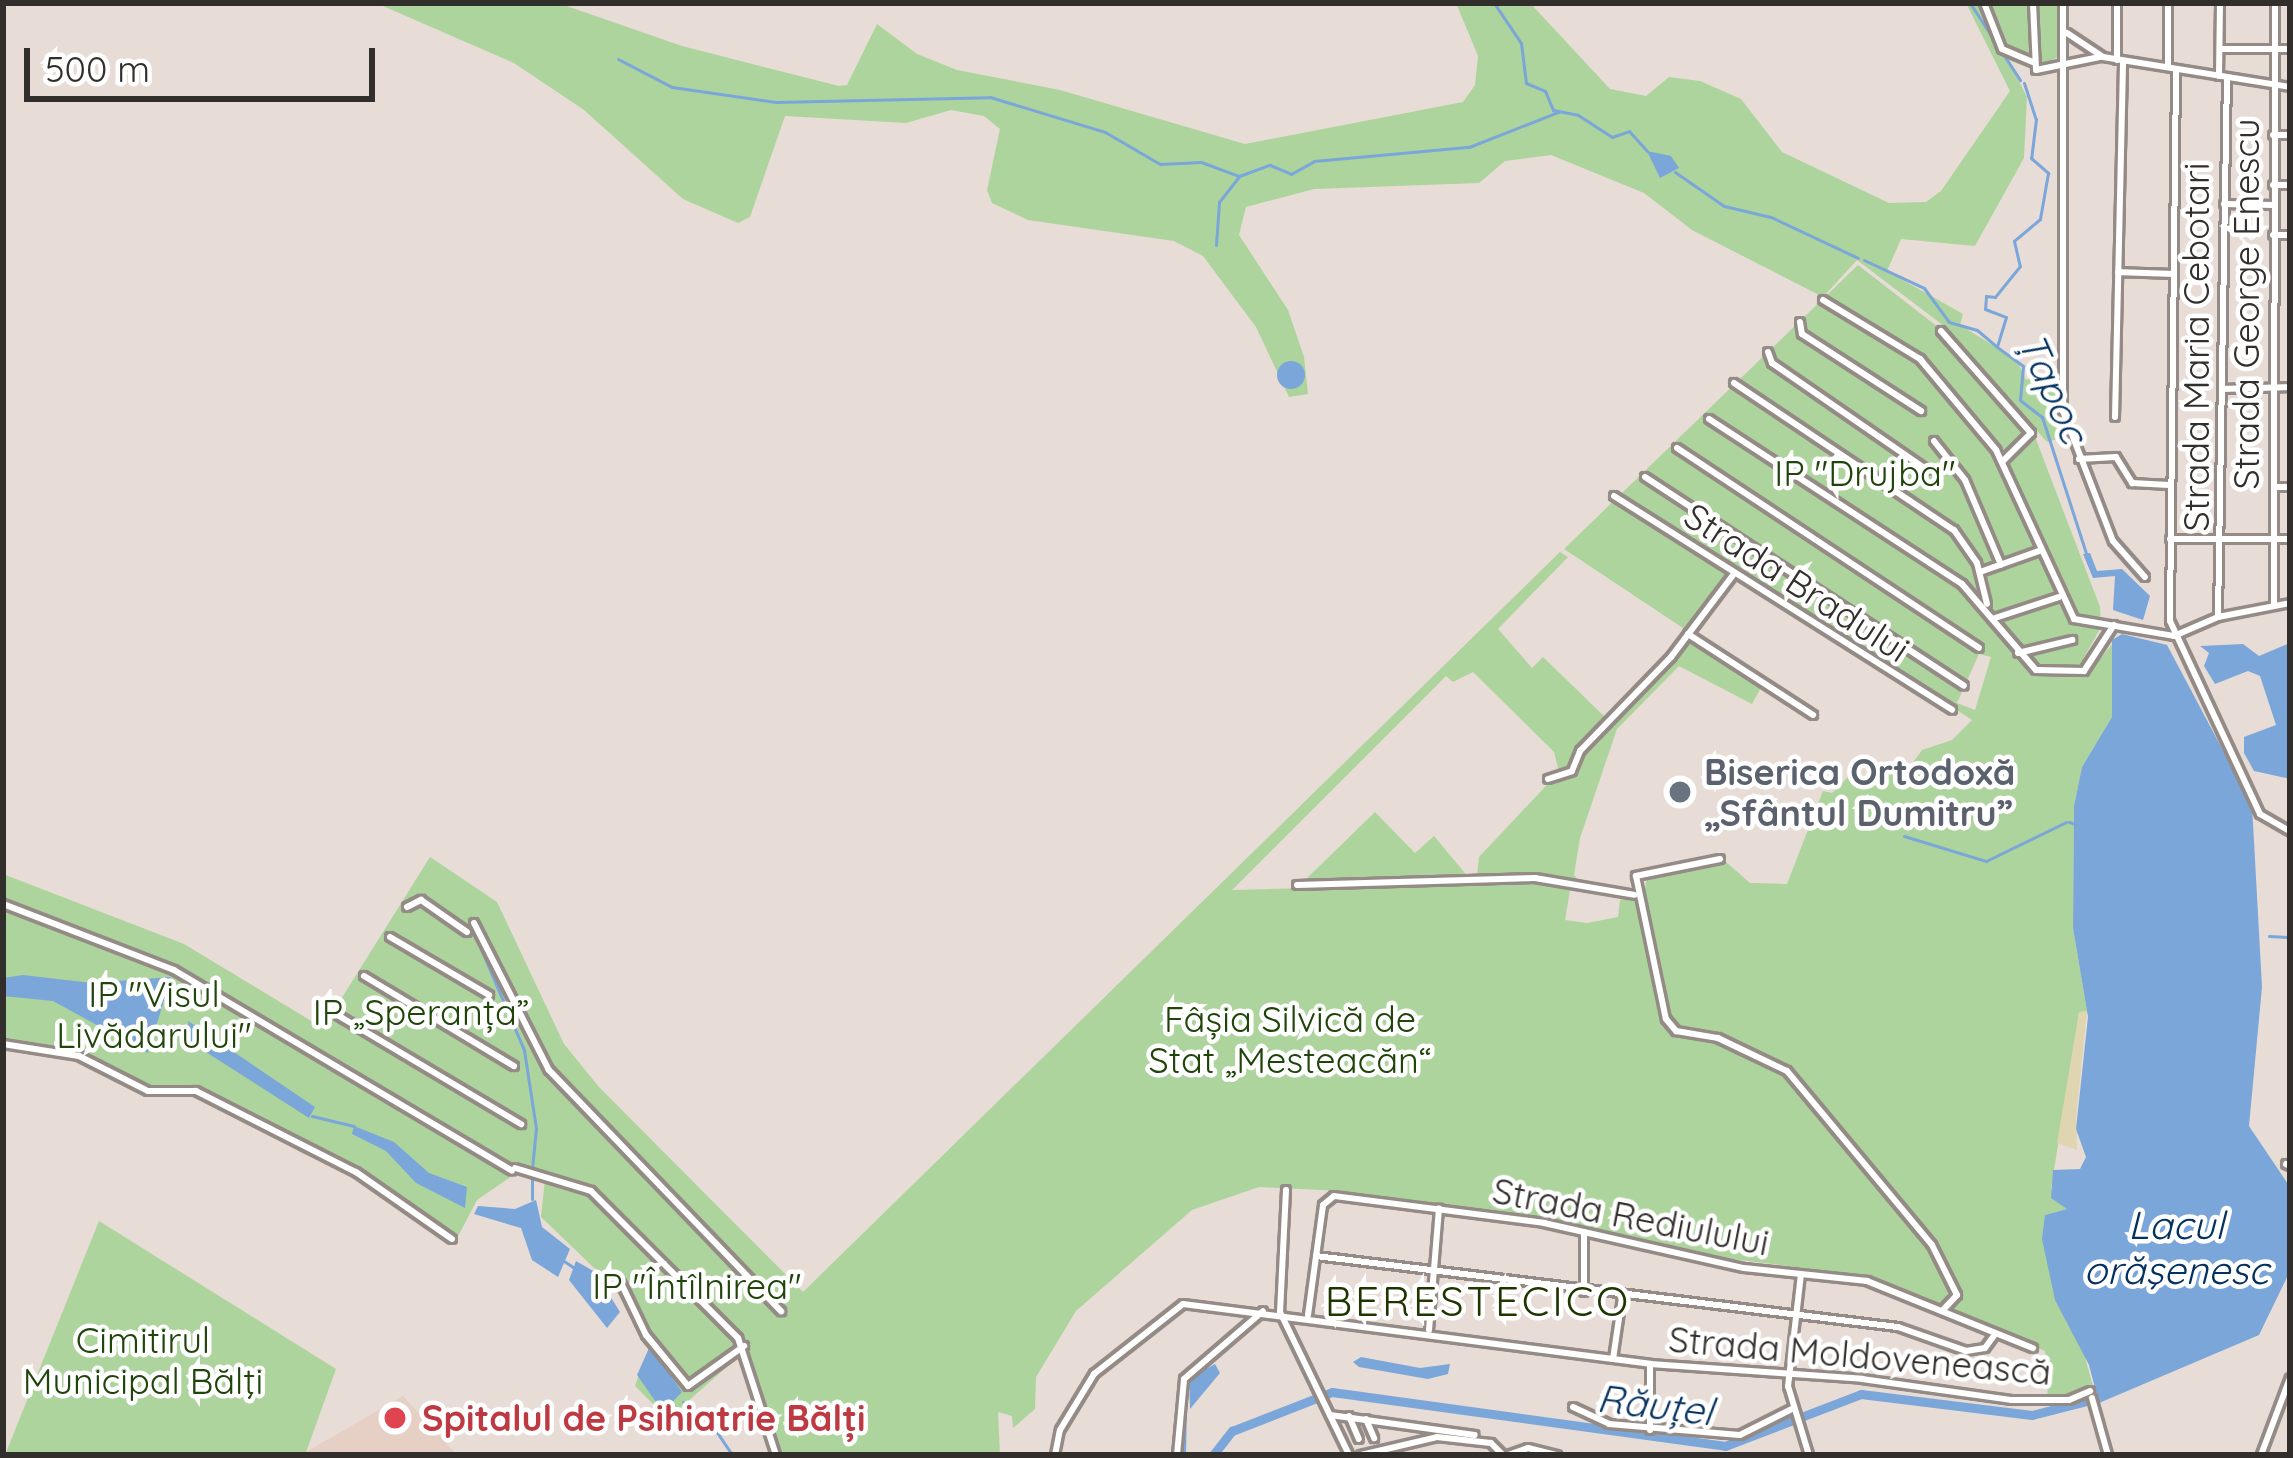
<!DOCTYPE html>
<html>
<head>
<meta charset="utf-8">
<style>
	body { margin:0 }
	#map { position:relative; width:2293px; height:1458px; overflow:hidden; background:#e7dcd6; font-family:Quicksand,sans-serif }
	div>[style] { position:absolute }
	.medical>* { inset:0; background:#e6cfc4 }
	.green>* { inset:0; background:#add49d }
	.sand>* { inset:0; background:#dfd5b0 }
	.water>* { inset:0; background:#7ba6d9 }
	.round { border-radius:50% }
	.stream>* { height:3px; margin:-1.5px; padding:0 1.5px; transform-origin:1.5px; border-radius:1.5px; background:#7ba6d9 }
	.river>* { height:9px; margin:-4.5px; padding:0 4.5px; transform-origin:4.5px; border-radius:4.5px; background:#7ba6d9 }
	.roads { filter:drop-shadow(3px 0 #958b86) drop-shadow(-3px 0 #958b86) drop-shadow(0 3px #958b86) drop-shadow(0 -3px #958b86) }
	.minor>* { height:6px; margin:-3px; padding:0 3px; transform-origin:3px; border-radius:3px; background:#fff }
	.dots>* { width:33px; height:33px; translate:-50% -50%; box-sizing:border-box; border:6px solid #fff; border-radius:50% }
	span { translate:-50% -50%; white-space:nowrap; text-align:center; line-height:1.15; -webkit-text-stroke:9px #fff; paint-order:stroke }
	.street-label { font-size:36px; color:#322e2c }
	.park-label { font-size:36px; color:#20450b }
	.worship-label { font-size:36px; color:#5b616d; font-weight:700 }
	.left { translate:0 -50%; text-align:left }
	.health-label { font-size:36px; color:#be3a42; font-weight:700 }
	.water-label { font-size:39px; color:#043260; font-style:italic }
	.quarter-label { font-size:42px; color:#203400; letter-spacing:3px }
	.frame { position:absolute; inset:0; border:6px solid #322e2c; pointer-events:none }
	.scale { position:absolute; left:24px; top:48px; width:351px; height:54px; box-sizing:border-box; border:6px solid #322e2c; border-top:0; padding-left:15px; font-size:36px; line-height:42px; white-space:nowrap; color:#322e2c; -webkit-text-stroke:9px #fff; paint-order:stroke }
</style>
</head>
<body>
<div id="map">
	<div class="medical">
		<div style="clip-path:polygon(403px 1396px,457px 1455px,305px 1455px,306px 1452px)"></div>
	</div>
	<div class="green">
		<div style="clip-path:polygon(376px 3px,558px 3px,682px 46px,839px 86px,847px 85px,877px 24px,917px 54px,957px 70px,1060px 90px,1245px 144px,1463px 102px,1475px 85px,1478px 56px,1456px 3px,1530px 3px,1610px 89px,1646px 96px,1669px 77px,1700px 81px,1741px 99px,1782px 152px,1889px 203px,1926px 202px,1941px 191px,2010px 91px,1966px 3px,2059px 3px,2063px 55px,2032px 69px,2008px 60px,2027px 97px,2024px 158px,1975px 246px,1901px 239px,1887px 271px,1963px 314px,1960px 325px,2017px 360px,2026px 380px,2060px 370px,2065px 437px,2047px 442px,1948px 329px,1857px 260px,1823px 297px,1692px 230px,1644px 193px,1551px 155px,1505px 161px,1479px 183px,1314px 189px,1246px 207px,1239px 235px,1288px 310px,1304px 357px,1308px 394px,1289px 397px,1256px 327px,1203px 256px,1174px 241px,1028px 220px,992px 203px,987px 190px,1000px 129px,984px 116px,951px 110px,906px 123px,785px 116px,750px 217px,738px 223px,683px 199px,584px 110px,514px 63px)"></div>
		<div style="clip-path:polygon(evenodd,1858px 265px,1943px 331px,2034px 434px,2100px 607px,2101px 627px,2078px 668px,2040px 668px,2018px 657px,2037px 673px,2067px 677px,2093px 668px,2113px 643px,2112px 717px,2082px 767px,2074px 806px,2073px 928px,2087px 1011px,2079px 1013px,2051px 1189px,2067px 1209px,2045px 1215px,2095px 1393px,2048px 1401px,2045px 1351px,1940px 1309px,1956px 1298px,1939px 1258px,1913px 1226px,1950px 1287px,1943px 1306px,1866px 1276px,1678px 1252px,1342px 1191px,1259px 1187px,1192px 1210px,1076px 1311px,1036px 1377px,1035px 1409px,1013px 1428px,1012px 1416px,998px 1412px,1000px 1455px,778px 1455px,747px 1349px,668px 1419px,635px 1386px,650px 1345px,613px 1286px,541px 1217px,545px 1180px,516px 1173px,477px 1200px,454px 1244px,355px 1173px,304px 1154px,193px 1091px,146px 1095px,78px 1059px,3px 1047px,3px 874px,184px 944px,323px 1028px,430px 857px,497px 902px,564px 1044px,599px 1087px,803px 1292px,1560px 552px,1568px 557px,1498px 629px,1532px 668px,1543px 657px,1606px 718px,1684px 636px,1763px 684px,1752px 704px,1679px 666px,1617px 729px,1580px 838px,1574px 875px,1580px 882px,1477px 876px,1479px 857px,1559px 772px,1554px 752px,1473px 672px,1453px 682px,1446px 676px,1232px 890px,1532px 882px,1570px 890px,1565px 920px,1587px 923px,1618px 917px,1620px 900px,1644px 894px,1648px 872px,1726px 862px,1750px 883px,1787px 884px,1823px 791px,1832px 793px,1850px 775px,1864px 784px,1884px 767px,1909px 768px,1922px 750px,1952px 740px,1972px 720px,1838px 630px,1738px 577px,1692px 634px,1564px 549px,1858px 265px,1979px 654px,1991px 657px,1975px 710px,1957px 703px,1979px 654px)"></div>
		<div style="clip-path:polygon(1375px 812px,1415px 853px,1434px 836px,1469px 878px,1302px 883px)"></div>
		<div style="clip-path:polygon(99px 1221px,336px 1369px,305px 1455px,5px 1455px)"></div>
	</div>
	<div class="sand">
		<div style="clip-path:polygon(2087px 1011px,2076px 1116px,2077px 1150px,2057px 1143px,2079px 1012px)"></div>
	</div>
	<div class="water">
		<div style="clip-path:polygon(1647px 151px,1671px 156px,1679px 168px,1660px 178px)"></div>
		<div class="round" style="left:1277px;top:361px;width:28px;height:28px"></div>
		<div style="clip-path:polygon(2090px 553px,2097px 571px,2122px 569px,2150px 596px,2143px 620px,2113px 610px,2115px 576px,2093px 578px,2083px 554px)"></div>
		<div style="clip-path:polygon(2122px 634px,2167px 645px,2252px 805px,2262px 987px,2249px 1126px,2290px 1187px,2290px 1271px,2259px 1335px,2099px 1403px,2089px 1365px,2055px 1300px,2042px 1239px,2045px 1215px,2067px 1209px,2051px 1198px,2053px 1170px,2080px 1169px,2086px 1157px,2076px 1129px,2088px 1017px,2073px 928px,2074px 806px,2082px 767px,2112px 717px,2112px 640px)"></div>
		<div style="clip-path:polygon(2290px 643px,2290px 779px,2254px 771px,2244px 753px,2244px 737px,2276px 725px,2260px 676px,2248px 671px,2215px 684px,2204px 666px,2209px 653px,2200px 646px,2243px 644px,2259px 656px)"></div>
		<div style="clip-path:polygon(23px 975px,92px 983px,171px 977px,148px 1053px,53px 1001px,3px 996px,3px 978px)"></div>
		<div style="clip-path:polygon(188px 1021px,315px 1107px,309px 1118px,198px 1047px,181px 1048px,190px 1040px)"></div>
		<div style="clip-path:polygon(354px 1126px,394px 1142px,429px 1173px,467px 1187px,465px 1208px,416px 1183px,386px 1151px,352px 1134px)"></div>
		<div style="clip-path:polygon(536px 1200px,542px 1227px,570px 1249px,558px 1277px,532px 1260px,521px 1228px,474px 1214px,478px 1206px,515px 1209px)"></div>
		<div style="clip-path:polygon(576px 1261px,595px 1272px,620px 1312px,607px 1328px,569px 1280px)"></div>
		<div style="clip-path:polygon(650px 1346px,682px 1392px,663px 1412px,637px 1375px)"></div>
		<div style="clip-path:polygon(1361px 1357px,1420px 1368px,1450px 1364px,1448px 1374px,1428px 1379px,1359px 1367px,1353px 1362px)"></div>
		<div style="clip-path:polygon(1215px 1364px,1220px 1373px,1190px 1409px,1189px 1378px)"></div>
	</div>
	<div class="stream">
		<div style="left:1494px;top:3px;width:48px;rotate:56deg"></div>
		<div style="left:1521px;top:43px;width:40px;rotate:82.9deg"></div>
		<div style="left:1526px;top:83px;width:21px;rotate:23deg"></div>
		<div style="left:1545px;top:91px;width:21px;rotate:67deg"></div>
		<div style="left:1553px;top:110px;width:25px;rotate:11deg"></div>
		<div style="left:1578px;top:115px;width:40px;rotate:32.9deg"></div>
		<div style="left:1612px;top:137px;width:18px;rotate:-19deg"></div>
		<div style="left:1629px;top:131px;width:27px;rotate:48deg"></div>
		<div style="left:1970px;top:3px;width:92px;rotate:57deg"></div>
		<div style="left:618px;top:59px;width:61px;rotate:27.4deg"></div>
		<div style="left:672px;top:87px;width:105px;rotate:8.2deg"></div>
		<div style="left:776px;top:102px;width:214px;rotate:-1.3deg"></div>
		<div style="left:990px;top:97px;width:120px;rotate:16.9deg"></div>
		<div style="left:1105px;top:132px;width:64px;rotate:30.2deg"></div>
		<div style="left:1160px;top:164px;width:41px;rotate:-2.8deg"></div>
		<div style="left:1201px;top:162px;width:40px;rotate:20.2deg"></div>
		<div style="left:2024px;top:83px;width:38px;rotate:72deg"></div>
		<div style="left:2036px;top:119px;width:39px;rotate:97deg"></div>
		<div style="left:2031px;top:158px;width:23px;rotate:41deg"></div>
		<div style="left:2048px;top:173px;width:47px;rotate:99.9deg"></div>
		<div style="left:2040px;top:219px;width:34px;rotate:140deg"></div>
		<div style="left:2014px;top:241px;width:26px;rotate:77deg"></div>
		<div style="left:2020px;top:266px;width:40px;rotate:129deg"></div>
		<div style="left:1995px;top:297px;width:9px;rotate:-174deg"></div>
		<div style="left:1986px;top:296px;width:13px;rotate:94deg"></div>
		<div style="left:1985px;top:309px;width:22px;rotate:21deg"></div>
		<div style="left:2006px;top:317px;width:31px;rotate:107deg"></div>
		<div style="left:1997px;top:347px;width:32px;rotate:36deg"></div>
		<div style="left:2023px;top:366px;width:34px;rotate:95deg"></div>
		<div style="left:2020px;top:400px;width:28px;rotate:38deg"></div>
		<div style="left:2042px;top:417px;width:143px;rotate:72.1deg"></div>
		<div style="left:1675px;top:172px;width:60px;rotate:34.8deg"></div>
		<div style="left:1724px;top:206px;width:48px;rotate:13.2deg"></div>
		<div style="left:1771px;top:217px;width:96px;rotate:25.2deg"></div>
		<div style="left:1216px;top:245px;width:43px;rotate:-86deg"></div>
		<div style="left:1219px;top:202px;width:33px;rotate:-52deg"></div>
		<div style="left:1239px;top:176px;width:33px;rotate:-20deg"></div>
		<div style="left:1270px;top:165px;width:23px;rotate:23deg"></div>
		<div style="left:1291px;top:174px;width:26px;rotate:-29deg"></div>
		<div style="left:1314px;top:161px;width:156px;rotate:-5.2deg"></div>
		<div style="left:1469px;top:147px;width:96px;rotate:-21.5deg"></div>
		<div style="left:1864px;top:260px;width:66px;rotate:25deg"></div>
		<div style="left:1924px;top:288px;width:42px;rotate:53.7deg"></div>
		<div style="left:1949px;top:322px;width:29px;rotate:16deg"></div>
		<div style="left:1977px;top:330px;width:25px;rotate:40deg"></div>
		<div style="left:2069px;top:822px;width:6px;rotate:18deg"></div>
		<div style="left:1904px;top:836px;width:86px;rotate:17deg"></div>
		<div style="left:1986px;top:861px;width:89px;rotate:-26deg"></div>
		<div style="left:472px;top:928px;width:133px;rotate:66.9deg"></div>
		<div style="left:524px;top:1050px;width:79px;rotate:81.3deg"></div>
		<div style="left:536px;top:1128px;width:41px;rotate:95.6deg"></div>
		<div style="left:2269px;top:936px;width:21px;rotate:3deg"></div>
		<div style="left:168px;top:1026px;width:23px;rotate:20deg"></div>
		<div style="left:312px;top:1116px;width:43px;rotate:13.4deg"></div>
		<div style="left:532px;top:1177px;width:22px;rotate:90deg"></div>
		<div style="left:564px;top:1261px;width:11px;rotate:34deg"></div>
		<div style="left:683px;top:1402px;width:34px;rotate:37deg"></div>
		<div style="left:710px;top:1422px;width:40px;rotate:56deg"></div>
		<div style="left:1184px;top:1455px;width:49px;rotate:-88.8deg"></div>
	</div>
	<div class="river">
		<div style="left:1213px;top:1455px;width:31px;rotate:-52deg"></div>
		<div style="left:1232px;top:1431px;width:107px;rotate:-21.3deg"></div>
		<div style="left:1332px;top:1392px;width:397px;rotate:7.8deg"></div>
		<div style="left:1725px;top:1446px;width:146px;rotate:-20.9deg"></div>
		<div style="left:1861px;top:1394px;width:172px;rotate:7deg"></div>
		<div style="left:2032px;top:1415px;width:68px;rotate:-14.4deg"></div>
	</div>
	<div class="roads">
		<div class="minor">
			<div style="left:1984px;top:3px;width:49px;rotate:68.6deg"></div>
			<div style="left:2002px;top:49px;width:34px;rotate:23deg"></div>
			<div style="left:2033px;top:3px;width:67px;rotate:87.4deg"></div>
			<div style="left:2036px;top:70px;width:65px;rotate:-11.5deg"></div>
			<div style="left:2063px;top:3px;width:408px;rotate:90deg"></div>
			<div style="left:2063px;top:411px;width:139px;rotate:69deg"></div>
			<div style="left:2113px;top:541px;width:48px;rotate:48.4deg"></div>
			<div style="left:2117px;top:3px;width:57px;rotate:90deg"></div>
			<div style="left:2168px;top:3px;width:63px;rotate:90deg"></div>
			<div style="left:2067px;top:33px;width:43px;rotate:33.7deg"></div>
			<div style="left:2103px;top:57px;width:189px;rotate:9.1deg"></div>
			<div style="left:2220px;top:49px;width:70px"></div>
			<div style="left:2176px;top:71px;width:550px;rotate:90.63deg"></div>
			<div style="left:2170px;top:621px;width:213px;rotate:65deg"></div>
			<div style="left:2260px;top:814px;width:34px;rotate:30deg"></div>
			<div style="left:2219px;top:76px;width:73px;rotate:-89.2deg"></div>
			<div style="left:2273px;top:135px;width:17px"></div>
			<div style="left:2273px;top:185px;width:17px"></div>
			<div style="left:2224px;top:204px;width:49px;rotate:1.2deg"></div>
			<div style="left:2273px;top:235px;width:17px"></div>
			<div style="left:2118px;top:272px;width:54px;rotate:2.1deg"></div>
			<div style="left:1823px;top:300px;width:114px;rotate:31.3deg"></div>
			<div style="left:1920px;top:359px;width:119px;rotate:50.1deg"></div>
			<div style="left:1996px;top:450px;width:186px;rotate:65.2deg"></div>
			<div style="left:2074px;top:619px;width:101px;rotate:9.6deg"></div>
			<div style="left:1800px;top:322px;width:12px;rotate:81deg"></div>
			<div style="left:1802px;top:334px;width:142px;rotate:32.9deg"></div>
			<div style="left:1941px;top:331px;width:136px;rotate:48.6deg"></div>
			<div style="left:2031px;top:433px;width:41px;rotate:135deg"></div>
			<div style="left:1768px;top:352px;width:12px;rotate:70deg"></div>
			<div style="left:1772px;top:363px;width:188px;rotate:34.6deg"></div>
			<div style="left:1734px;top:383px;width:265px;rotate:33.8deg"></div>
			<div style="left:1954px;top:530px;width:40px;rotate:55.1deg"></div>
			<div style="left:1977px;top:563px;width:42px;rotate:76.3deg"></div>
			<div style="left:2224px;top:389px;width:66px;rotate:-1.7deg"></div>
			<div style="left:2115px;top:417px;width:356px;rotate:-88.7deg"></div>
			<div style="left:1709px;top:419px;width:302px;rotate:33.1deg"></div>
			<div style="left:1962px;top:584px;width:113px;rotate:49.3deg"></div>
			<div style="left:2036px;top:670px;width:48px;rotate:1.2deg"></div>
			<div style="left:2084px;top:671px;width:55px;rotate:-56.9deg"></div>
			<div style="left:1934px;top:441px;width:50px;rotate:51.5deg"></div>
			<div style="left:1965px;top:480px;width:92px;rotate:67deg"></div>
			<div style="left:1677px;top:448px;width:362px;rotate:33.5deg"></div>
			<div style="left:2079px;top:459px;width:37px;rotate:-3deg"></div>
			<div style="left:2116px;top:457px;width:31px;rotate:58deg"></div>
			<div style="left:2132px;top:483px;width:37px;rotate:3deg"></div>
			<div style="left:1645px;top:477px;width:381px;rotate:33.2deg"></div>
			<div style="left:2274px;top:487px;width:16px"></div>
			<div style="left:1614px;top:496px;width:400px;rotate:32.3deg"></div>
			<div style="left:2170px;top:539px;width:120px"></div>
			<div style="left:1980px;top:572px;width:63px;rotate:-19.6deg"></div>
			<div style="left:2274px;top:604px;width:601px;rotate:-89.9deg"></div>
			<div style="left:2218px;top:617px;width:540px;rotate:-89.05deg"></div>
			<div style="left:1995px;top:618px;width:67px;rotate:-18.2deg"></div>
			<div style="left:1688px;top:634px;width:149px;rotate:32.9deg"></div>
			<div style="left:2174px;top:636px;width:48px;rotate:-23.4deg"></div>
			<div style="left:2218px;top:617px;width:73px;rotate:-11deg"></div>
			<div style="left:2018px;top:653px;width:56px;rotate:-13.5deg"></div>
			<div style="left:1548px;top:779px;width:25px;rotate:-18deg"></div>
			<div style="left:1572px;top:771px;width:22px;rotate:-68deg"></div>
			<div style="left:1580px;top:751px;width:131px;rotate:-45.9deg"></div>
			<div style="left:1671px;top:657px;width:103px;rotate:-52.9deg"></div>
			<div style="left:1720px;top:859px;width:86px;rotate:168.6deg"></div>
			<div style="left:1636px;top:876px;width:146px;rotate:78.2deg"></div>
			<div style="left:1666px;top:1019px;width:16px;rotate:50deg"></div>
			<div style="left:1676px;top:1031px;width:43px;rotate:9.5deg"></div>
			<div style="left:1718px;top:1038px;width:76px;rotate:25.6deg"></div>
			<div style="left:1787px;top:1071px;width:226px;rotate:50.2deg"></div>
			<div style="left:1932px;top:1245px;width:56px;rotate:63.4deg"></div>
			<div style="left:1957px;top:1295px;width:19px;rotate:133deg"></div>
			<div style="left:1297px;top:885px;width:238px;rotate:-1.7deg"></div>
			<div style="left:1535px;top:878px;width:101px;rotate:9.6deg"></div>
			<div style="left:3px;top:904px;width:183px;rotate:21.1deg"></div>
			<div style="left:174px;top:970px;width:393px;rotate:30.7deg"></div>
			<div style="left:407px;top:907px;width:16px;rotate:-27deg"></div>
			<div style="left:421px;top:900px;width:56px;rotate:34.8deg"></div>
			<div style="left:474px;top:923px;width:165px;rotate:63deg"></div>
			<div style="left:549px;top:1070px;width:335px;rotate:46.1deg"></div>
			<div style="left:390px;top:937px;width:115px;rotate:30.4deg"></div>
			<div style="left:364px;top:976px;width:175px;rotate:31deg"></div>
			<div style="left:339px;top:1016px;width:212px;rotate:30.7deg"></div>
			<div style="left:3px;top:1044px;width:77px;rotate:9deg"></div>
			<div style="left:79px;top:1056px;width:77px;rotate:26.9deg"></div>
			<div style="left:148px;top:1091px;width:48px"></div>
			<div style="left:196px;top:1091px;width:179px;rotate:26.9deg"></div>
			<div style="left:356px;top:1172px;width:117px;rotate:34.9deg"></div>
			<div style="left:2286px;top:1164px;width:4px;rotate:27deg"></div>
			<div style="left:515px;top:1168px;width:79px;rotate:16.8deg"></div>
			<div style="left:591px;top:1191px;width:208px;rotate:45deg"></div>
			<div style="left:738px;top:1338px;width:123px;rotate:72deg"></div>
			<div style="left:1286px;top:1190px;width:122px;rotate:92.8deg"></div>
			<div style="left:1280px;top:1312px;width:159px;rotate:64.2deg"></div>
			<div style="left:1584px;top:1232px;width:60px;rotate:90deg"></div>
			<div style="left:1316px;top:1256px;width:586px;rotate:6.96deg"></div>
			<div style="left:1898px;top:1327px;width:72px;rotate:19.4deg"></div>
			<div style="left:1966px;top:1351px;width:19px;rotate:-9deg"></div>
			<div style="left:1985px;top:1348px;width:17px;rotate:-54deg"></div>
			<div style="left:1801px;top:1274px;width:113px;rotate:96.6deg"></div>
			<div style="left:1788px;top:1386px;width:72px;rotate:73.1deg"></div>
			<div style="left:621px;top:1283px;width:58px;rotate:64.3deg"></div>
			<div style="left:646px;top:1335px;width:66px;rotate:50.5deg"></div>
			<div style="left:688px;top:1386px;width:69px;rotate:-35.5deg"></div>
			<div style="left:1308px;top:1315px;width:111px;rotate:-82.2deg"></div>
			<div style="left:1323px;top:1205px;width:14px;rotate:-39deg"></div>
			<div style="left:1334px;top:1196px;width:212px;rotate:7.3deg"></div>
			<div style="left:1544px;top:1223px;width:205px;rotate:12.7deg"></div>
			<div style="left:1744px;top:1268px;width:124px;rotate:6deg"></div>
			<div style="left:1867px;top:1281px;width:179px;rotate:22deg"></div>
			<div style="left:1429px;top:1330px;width:122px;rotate:-85.3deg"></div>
			<div style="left:1613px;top:1359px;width:62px;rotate:-81.6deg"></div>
			<div style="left:1650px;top:1364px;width:66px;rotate:90deg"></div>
			<div style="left:2092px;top:1398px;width:59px;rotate:74.3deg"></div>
			<div style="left:1573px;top:1407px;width:40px;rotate:25deg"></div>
			<div style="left:1609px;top:1424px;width:131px;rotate:4.8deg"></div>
			<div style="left:1740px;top:1435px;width:58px;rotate:-26.6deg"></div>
			<div style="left:1330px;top:1415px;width:146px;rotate:7.9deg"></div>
			<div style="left:1349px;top:1416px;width:25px;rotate:67deg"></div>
			<div style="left:1366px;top:1419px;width:21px;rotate:67deg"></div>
			<div style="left:1055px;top:1455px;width:25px;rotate:-79deg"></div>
			<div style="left:1060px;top:1430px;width:66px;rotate:-58.7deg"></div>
			<div style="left:1094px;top:1374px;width:113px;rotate:-38.2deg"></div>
			<div style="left:1183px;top:1304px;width:471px;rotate:7.3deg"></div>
			<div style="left:1650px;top:1364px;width:213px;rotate:4deg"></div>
			<div style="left:1862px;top:1379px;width:150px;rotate:8deg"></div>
			<div style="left:2011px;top:1400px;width:58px"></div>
			<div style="left:2069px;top:1400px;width:23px;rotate:-23deg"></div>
			<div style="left:1177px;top:1455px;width:76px;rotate:-84.7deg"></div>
			<div style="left:1184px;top:1379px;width:104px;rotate:-40.7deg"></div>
			<div style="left:1361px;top:1455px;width:78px;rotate:-13.3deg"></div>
			<div style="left:1437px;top:1437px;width:54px;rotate:6.3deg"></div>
			<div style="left:1491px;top:1443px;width:17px;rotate:45deg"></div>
			<div style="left:1508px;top:1455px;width:21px;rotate:-19deg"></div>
			<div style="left:1528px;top:1448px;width:30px;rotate:14deg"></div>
			<div style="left:2261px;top:1455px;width:82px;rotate:-69.4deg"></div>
		</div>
	</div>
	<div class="dots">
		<div style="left:1680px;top:792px;background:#6b7280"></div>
		<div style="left:395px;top:1418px;background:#e0444e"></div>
	</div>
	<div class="street-label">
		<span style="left:2246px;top:304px;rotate:-90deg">Strada George Enescu</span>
		<span style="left:2196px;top:347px;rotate:-90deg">Strada Maria Cebotari</span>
		<span style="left:1797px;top:582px;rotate:33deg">Strada Bradului</span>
		<span style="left:1631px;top:1216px;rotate:11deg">Strada Rediulului</span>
		<span style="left:1860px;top:1355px;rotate:5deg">Strada Moldovenească</span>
	</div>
	<div class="park-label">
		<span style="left:1865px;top:473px">IP "Drujba"</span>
		<span style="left:154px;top:1014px">IP "Visul<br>Livădarului"</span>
		<span style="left:421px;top:1012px">IP „Speranța”</span>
		<span style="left:1290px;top:1039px">Fâșia Silvică de<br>Stat „Mesteacăn“</span>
		<span style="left:697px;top:1286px">IP "Întîlnirea"</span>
		<span style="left:143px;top:1360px">Cimitirul<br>Municipal Bălţi</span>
	</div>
	<div class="worship-label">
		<span class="left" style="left:1704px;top:792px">Biserica Ortodoxă<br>„Sfântul Dumitru”</span>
	</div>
	<div class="health-label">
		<span class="left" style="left:422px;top:1418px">Spitalul de Psihiatrie Bălți</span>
	</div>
	<div class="water-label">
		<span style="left:2053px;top:388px;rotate:66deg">Țapoc</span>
		<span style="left:2176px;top:1248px">Lacul<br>orăşenesc</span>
		<span style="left:1655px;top:1405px;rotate:7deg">Răuțel</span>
	</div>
	<div class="quarter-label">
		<span style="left:1478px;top:1301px">BERESTECICO</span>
	</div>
	<div class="frame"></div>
	<div class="scale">500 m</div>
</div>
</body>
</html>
